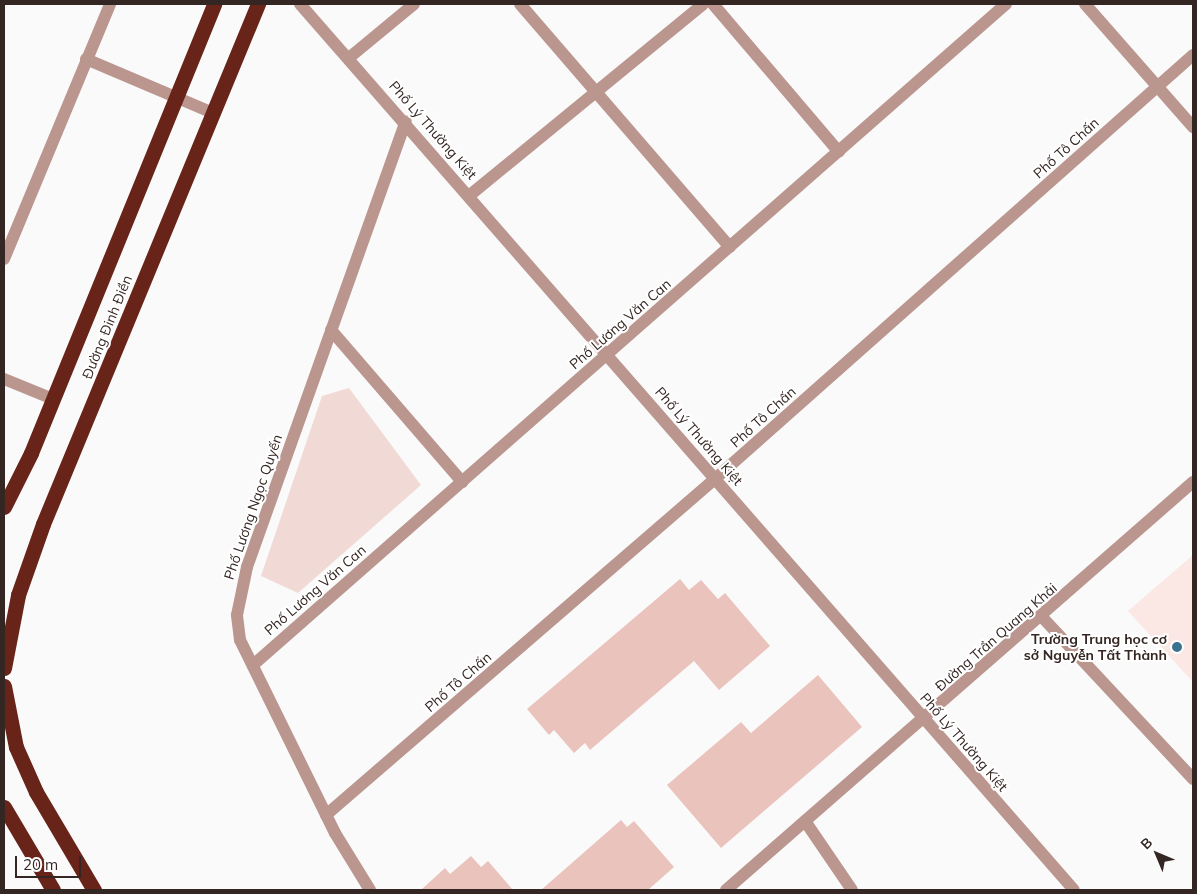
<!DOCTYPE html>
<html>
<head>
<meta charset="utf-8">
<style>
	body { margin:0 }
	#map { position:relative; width:1197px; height:894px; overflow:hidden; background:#fafafa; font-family:Mulish,sans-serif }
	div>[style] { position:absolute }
	.built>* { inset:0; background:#fbe7e4 }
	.green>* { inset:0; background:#f1dad5 }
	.building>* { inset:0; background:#eac4bc }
	.minor>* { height:12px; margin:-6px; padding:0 6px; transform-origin:6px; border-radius:6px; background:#ba968f }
	.highway>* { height:15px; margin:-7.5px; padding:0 7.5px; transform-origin:7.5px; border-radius:7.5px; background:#69241a }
	.dots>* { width:14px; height:14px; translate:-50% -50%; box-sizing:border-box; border:2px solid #fff; border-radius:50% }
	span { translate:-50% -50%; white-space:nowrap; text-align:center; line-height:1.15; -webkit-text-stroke:4px #fff; paint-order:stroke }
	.street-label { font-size:14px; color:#342623 }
	.poi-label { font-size:14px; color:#342623; font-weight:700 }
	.right { translate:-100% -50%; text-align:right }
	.frame { position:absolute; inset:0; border:5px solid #342623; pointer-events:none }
	.north { position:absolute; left:1132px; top:829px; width:50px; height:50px; -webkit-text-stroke:4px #fff; paint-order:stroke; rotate:315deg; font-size:14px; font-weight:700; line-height:20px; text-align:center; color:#342623 }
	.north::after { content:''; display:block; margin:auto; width:18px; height:22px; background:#342623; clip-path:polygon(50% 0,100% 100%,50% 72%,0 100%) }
	.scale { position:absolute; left:15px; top:856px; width:66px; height:22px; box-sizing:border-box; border:2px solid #342623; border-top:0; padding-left:6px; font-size:15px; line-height:18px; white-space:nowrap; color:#342623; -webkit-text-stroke:4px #fff; paint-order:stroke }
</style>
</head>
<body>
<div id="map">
	<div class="built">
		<div style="clip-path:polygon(1193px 555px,1193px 682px,1128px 611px)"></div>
	</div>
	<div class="green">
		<div style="clip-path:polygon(349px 388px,421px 485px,298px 593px,261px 576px,322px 396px)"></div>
	</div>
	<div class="building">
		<div style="clip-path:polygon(680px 579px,689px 590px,701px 580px,718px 599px,725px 593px,770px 646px,719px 690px,694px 661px,590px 750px,585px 743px,574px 753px,554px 730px,549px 735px,527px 709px)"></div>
		<div style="clip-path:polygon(818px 675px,862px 727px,721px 848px,667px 785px,741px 722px,751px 733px)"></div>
		<div style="clip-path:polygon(621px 820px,627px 827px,634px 821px,674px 867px,648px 890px,541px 890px)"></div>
		<div style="clip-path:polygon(471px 856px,481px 867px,488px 861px,513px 890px,422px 889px,445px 868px,450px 874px)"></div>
	</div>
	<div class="minor">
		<div style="left:300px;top:4px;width:1176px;rotate:48.86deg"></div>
		<div style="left:520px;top:4px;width:321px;rotate:49.2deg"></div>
		<div style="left:713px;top:4px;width:194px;rotate:49.6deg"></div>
		<div style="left:1085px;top:4px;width:164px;rotate:48.7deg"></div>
		<div style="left:350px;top:57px;width:83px;rotate:-39.6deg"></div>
		<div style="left:86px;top:59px;width:138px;rotate:23deg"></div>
		<div style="left:470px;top:195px;width:301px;rotate:-39.3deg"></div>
		<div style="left:4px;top:259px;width:276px;rotate:-67.4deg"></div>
		<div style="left:331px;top:330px;width:201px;rotate:49.2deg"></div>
		<div style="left:4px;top:379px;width:53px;rotate:22.2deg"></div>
		<div style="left:1043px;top:618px;width:220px;rotate:47deg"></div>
		<div style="left:253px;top:665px;width:1002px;rotate:-41.28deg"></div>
		<div style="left:326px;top:815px;width:515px;rotate:-40.83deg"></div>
		<div style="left:716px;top:478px;width:638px;rotate:-41.57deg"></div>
		<div style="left:805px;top:821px;width:83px;rotate:55.7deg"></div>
		<div style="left:370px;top:890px;width:67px;rotate:-121.6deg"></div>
		<div style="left:335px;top:833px;width:215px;rotate:-116.2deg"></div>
		<div style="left:240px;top:640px;width:25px;rotate:-97deg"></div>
		<div style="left:237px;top:615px;width:49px;rotate:-78.2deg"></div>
		<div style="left:247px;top:567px;width:473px;rotate:-70.4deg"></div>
		<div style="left:726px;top:890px;width:620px;rotate:-41.14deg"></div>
	</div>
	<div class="highway">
		<div style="left:4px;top:507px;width:60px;rotate:-63.4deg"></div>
		<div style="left:31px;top:453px;width:485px;rotate:-67.8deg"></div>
		<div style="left:4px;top:668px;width:74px;rotate:-79.1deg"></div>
		<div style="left:18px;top:595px;width:75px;rotate:-70.6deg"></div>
		<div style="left:43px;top:524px;width:563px;rotate:-67.54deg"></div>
		<div style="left:4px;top:686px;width:62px;rotate:78.9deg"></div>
		<div style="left:16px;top:747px;width:49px;rotate:66deg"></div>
		<div style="left:36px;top:792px;width:114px;rotate:59.4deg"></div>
		<div style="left:4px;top:807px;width:96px;rotate:59.4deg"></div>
	</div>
	<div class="dots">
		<div style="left:1177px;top:647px;background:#3a738d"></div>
	</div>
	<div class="street-label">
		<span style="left:433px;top:130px;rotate:49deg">Phố Lý Thường Kiệt</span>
		<span style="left:1066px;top:148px;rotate:-42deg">Phố Tô Chấn</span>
		<span style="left:620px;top:324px;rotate:-41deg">Phố Lương Văn Can</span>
		<span style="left:107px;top:327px;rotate:-68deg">Đường Đinh Điền</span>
		<span style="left:763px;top:417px;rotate:-42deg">Phố Tô Chấn</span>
		<span style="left:699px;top:436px;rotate:49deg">Phố Lý Thường Kiệt</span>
		<span style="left:253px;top:507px;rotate:-71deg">Phố Lương Ngọc Quyến</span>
		<span style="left:315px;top:590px;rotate:-41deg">Phố Lương Văn Can</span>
		<span style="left:996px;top:637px;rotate:-41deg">Đường Trần Quang Khải</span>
		<span style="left:458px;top:682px;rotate:-41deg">Phố Tô Chấn</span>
		<span style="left:964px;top:742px;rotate:49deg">Phố Lý Thường Kiệt</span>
	</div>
	<div class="poi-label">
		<span class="right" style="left:1167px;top:647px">Trường Trung học cơ<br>sở Nguyễn Tất Thành</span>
	</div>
	<div class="frame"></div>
	<div class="north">B</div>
	<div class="scale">20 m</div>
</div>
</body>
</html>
